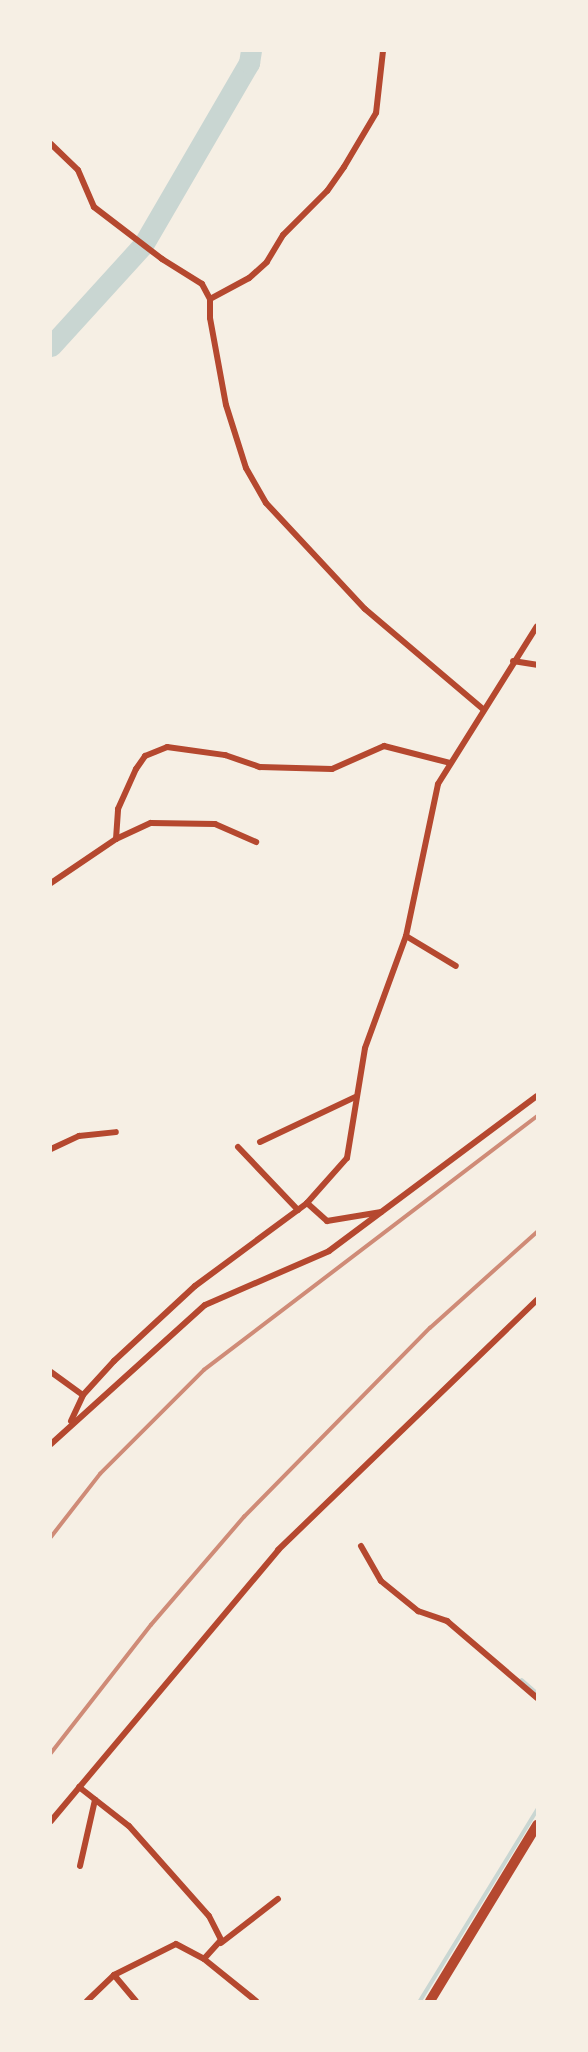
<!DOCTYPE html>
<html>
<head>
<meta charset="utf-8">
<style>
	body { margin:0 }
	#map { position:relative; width:588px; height:2052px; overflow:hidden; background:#f6efe4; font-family:Figtree,sans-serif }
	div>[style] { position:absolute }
	.stream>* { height:3.5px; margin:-1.75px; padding:0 1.75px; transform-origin:1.75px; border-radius:1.75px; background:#c9d6d2 }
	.river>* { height:21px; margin:-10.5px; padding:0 10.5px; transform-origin:10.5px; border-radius:10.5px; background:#c9d6d2 }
	.minor>* { height:6px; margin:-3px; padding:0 3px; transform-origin:3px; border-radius:3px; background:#b5482f }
	.primary>* { height:10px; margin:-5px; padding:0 5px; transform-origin:5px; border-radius:5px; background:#b5482f }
	.rail>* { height:3.5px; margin:-1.75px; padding:0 1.75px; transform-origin:1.75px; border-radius:1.75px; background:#cf8b77 }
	span { translate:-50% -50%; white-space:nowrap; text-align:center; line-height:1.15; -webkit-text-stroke:7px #f6efe4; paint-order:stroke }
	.frame { position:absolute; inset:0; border:52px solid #f6efe4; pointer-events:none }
</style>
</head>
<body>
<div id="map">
	<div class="stream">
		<div style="left:522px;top:1680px;width:20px;rotate:41deg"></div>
		<div style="left:420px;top:2001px;width:224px;rotate:-58.5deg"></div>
	</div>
	<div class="river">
		<div style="left:51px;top:346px;width:137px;rotate:-47.7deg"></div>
		<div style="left:143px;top:245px;width:211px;rotate:-59.8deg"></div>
		<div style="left:249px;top:63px;width:12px;rotate:-81deg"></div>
	</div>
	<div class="minor">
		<div style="left:383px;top:51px;width:62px;rotate:96.4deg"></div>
		<div style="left:376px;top:113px;width:63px;rotate:120.7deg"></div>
		<div style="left:344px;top:167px;width:29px;rotate:125deg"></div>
		<div style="left:327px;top:191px;width:62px;rotate:135deg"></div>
		<div style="left:283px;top:235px;width:31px;rotate:121deg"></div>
		<div style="left:267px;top:262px;width:24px;rotate:138deg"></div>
		<div style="left:249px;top:278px;width:44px;rotate:151.7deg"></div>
		<div style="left:210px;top:299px;width:19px;rotate:90deg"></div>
		<div style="left:210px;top:318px;width:88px;rotate:79.6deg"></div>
		<div style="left:226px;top:405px;width:66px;rotate:72.4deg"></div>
		<div style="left:246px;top:468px;width:40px;rotate:60.3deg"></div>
		<div style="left:266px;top:503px;width:145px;rotate:47deg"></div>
		<div style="left:365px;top:609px;width:155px;rotate:40.3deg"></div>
		<div style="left:51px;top:144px;width:37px;rotate:44deg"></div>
		<div style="left:78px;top:170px;width:40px;rotate:66.6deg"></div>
		<div style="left:94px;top:207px;width:86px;rotate:37.4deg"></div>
		<div style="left:162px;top:259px;width:47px;rotate:32deg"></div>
		<div style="left:202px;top:284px;width:17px;rotate:62deg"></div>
		<div style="left:513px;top:661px;width:24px;rotate:9deg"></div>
		<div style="left:116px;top:839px;width:30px;rotate:-86deg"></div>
		<div style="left:118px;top:809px;width:44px;rotate:-65.8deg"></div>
		<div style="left:136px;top:769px;width:16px;rotate:-55deg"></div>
		<div style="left:145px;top:756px;width:24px;rotate:-22deg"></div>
		<div style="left:167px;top:747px;width:59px;rotate:7.9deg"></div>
		<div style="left:225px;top:755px;width:37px;rotate:19deg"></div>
		<div style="left:260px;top:767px;width:72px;rotate:1.6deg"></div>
		<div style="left:332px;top:769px;width:57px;rotate:-23.9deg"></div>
		<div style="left:384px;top:746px;width:68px;rotate:14.4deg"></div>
		<div style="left:51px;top:883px;width:78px;rotate:-34.1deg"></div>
		<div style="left:116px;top:839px;width:38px;rotate:-25deg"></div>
		<div style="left:151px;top:823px;width:64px;rotate:0.9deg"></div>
		<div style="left:215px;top:824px;width:45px;rotate:23.7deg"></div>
		<div style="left:406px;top:936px;width:58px;rotate:31deg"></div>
		<div style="left:260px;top:1142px;width:105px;rotate:-25.3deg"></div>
		<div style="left:238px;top:1147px;width:87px;rotate:46.4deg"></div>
		<div style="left:51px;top:1149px;width:31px;rotate:-25deg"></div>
		<div style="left:79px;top:1136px;width:37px;rotate:-6deg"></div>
		<div style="left:307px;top:1203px;width:27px;rotate:42deg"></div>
		<div style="left:327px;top:1221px;width:55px;rotate:-9.5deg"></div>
		<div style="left:51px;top:1372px;width:39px;rotate:36deg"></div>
		<div style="left:71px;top:1421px;width:29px;rotate:-65deg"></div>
		<div style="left:83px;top:1395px;width:46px;rotate:-47.6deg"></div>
		<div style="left:114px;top:1361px;width:110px;rotate:-42.8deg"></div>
		<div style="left:195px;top:1286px;width:139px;rotate:-36.5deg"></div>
		<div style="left:307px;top:1203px;width:60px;rotate:-48.4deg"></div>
		<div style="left:347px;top:1158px;width:111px;rotate:-80.7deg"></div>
		<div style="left:365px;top:1048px;width:119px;rotate:-69.9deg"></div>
		<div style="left:406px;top:936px;width:155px;rotate:-78.1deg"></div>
		<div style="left:438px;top:784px;width:186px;rotate:-57.9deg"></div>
		<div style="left:51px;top:1444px;width:207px;rotate:-42.1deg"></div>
		<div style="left:205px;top:1305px;width:135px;rotate:-23.5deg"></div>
		<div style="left:329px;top:1251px;width:259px;rotate:-36.7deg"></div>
		<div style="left:361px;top:1546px;width:40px;rotate:60.3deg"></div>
		<div style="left:381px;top:1581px;width:48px;rotate:39deg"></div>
		<div style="left:418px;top:1611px;width:31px;rotate:19deg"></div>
		<div style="left:447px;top:1621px;width:118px;rotate:40.5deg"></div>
		<div style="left:79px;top:1787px;width:63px;rotate:38deg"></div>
		<div style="left:129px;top:1826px;width:120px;rotate:48.4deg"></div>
		<div style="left:209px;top:1916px;width:27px;rotate:63deg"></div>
		<div style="left:221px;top:1940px;width:25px;rotate:132deg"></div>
		<div style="left:51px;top:1821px;width:354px;rotate:-50deg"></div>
		<div style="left:278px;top:1550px;width:360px;rotate:-44deg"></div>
		<div style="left:80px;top:1866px;width:68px;rotate:-77.2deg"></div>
		<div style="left:221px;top:1943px;width:72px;rotate:-37.7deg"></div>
		<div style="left:114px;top:1975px;width:34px;rotate:50deg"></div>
		<div style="left:87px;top:2001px;width:37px;rotate:-44deg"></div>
		<div style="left:114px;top:1975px;width:69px;rotate:-26.6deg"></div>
		<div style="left:176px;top:1944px;width:32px;rotate:28deg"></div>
		<div style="left:204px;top:1959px;width:67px;rotate:38.9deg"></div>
	</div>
	<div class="primary">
		<div style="left:430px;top:2001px;width:206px;rotate:-58.7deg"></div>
	</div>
	<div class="rail">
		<div style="left:51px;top:1537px;width:80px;rotate:-52.1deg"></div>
		<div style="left:100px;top:1474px;width:147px;rotate:-45deg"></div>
		<div style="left:204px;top:1370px;width:419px;rotate:-37.3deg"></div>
		<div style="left:51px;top:1753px;width:162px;rotate:-52deg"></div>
		<div style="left:151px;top:1625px;width:143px;rotate:-49.3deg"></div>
		<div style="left:244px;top:1517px;width:265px;rotate:-45.5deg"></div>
		<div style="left:430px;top:1328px;width:144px;rotate:-41.9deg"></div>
	</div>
	<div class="frame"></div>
</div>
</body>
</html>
